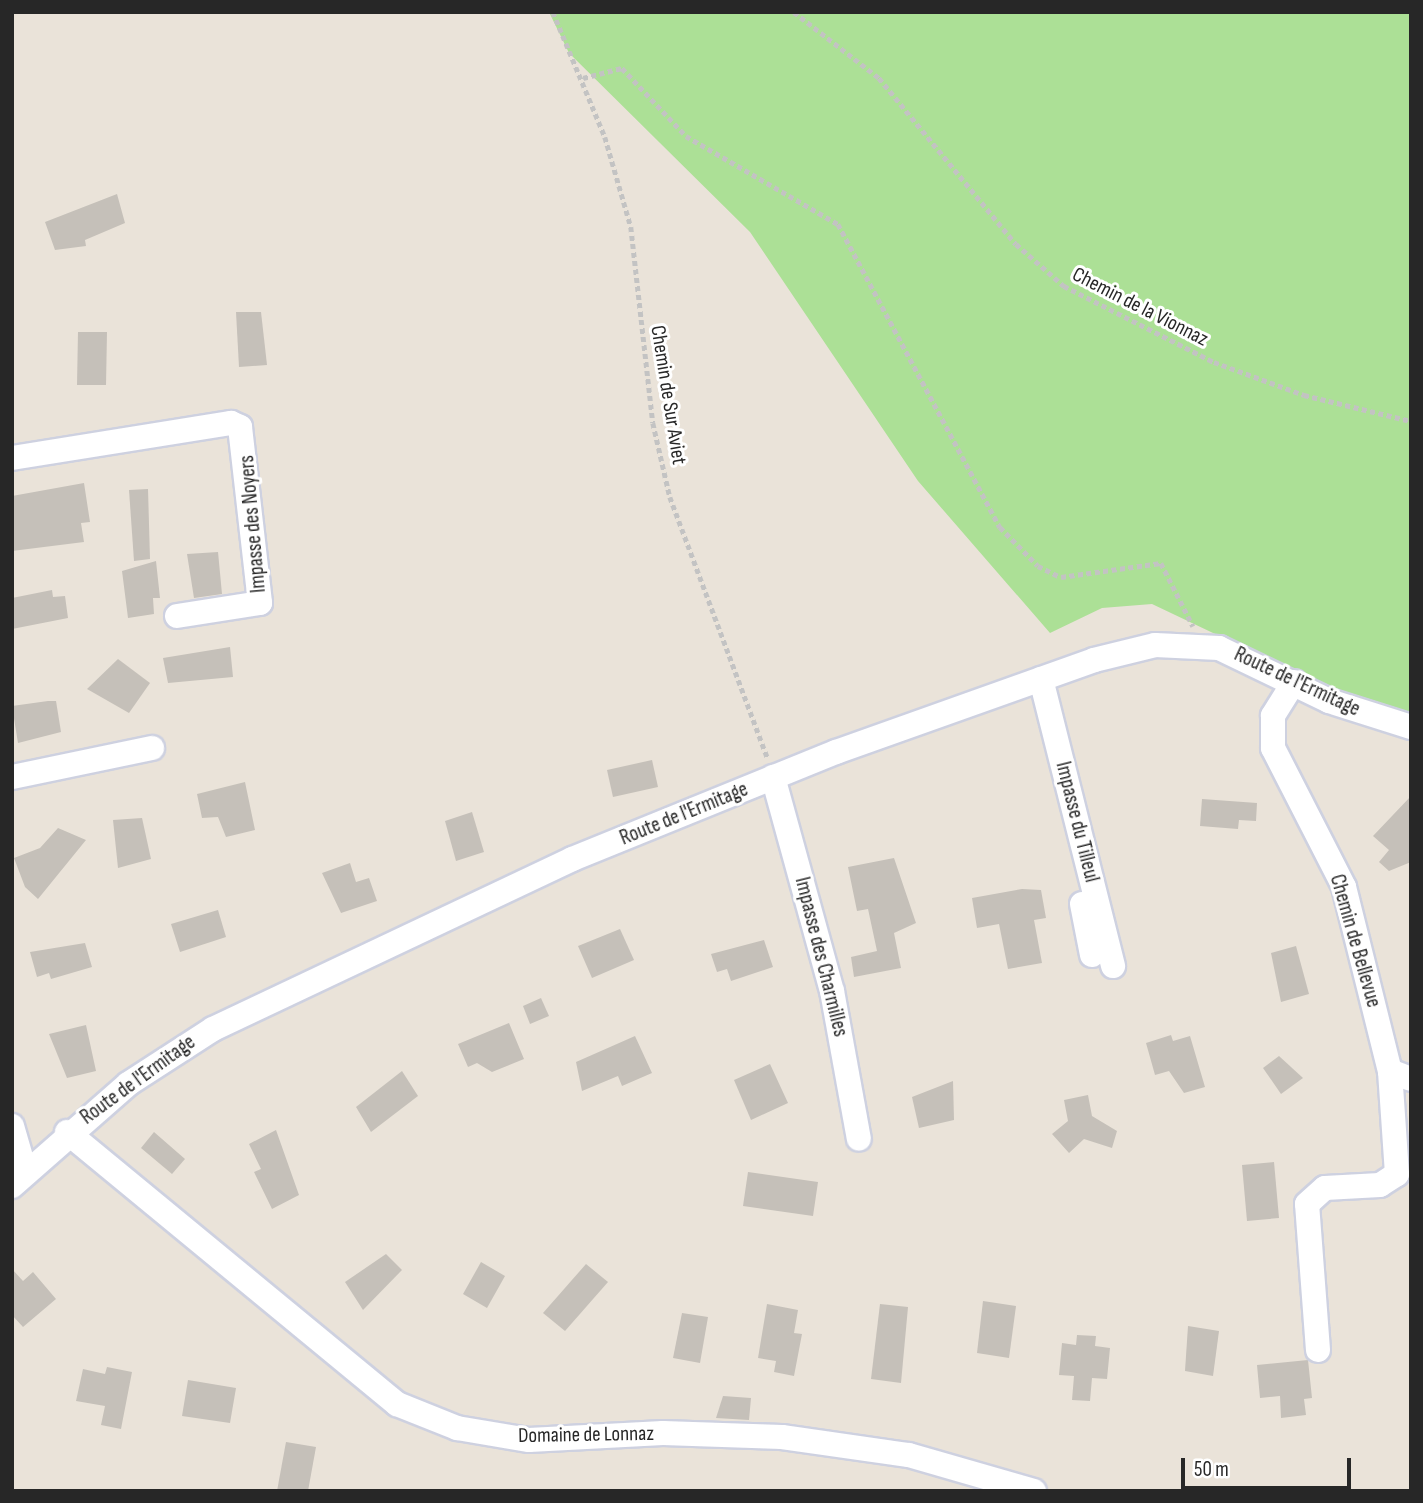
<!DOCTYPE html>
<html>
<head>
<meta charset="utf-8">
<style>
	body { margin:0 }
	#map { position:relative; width:1423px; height:1503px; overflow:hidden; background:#eae3d9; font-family:"Sofia Sans Condensed",sans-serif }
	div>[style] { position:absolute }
	.green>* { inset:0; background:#ace096 }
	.building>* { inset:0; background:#c5c0b9 }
	.path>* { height:4.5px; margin-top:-2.25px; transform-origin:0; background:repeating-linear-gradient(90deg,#c3c3c3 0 5px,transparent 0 8.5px) }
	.roads { filter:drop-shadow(2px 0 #ced1e0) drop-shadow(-2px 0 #ced1e0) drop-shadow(0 2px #ced1e0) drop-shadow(0 -2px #ced1e0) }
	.minor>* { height:24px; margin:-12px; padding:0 12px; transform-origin:12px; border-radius:12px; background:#fff }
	span { translate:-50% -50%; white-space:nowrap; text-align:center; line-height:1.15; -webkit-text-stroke:6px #fff; paint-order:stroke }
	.street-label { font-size:21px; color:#272727 }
	.frame { position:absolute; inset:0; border:14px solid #272727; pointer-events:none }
	.scale { position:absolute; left:1181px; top:1458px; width:170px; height:32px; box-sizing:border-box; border:4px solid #272727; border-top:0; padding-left:9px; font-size:21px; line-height:24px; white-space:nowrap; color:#272727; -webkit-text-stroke:5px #fff; paint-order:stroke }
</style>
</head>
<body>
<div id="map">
	<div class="green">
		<div style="clip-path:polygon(549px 12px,1411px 12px,1411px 739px,1333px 690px,1152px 604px,1102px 608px,1050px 633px,918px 481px,750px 232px,569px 53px)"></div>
	</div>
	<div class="building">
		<div style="clip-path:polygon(117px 194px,125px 223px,85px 240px,86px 246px,55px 250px,45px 222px)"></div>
		<div style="clip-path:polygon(236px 312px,261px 312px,267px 365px,239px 367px)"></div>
		<div style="clip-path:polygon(78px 332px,107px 332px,106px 385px,77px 385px)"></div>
		<div style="clip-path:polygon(84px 483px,90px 522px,81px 523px,84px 542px,12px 551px,12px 496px)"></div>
		<div style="clip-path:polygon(148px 489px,150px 559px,134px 561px,129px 490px)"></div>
		<div style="clip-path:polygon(218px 552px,222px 594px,194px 598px,187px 554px)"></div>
		<div style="clip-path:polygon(156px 561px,160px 598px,153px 598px,154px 614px,128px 618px,122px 571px)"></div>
		<div style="clip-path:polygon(52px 590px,53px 597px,65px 596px,68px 618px,12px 629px,12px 598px)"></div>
		<div style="clip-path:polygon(230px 647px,233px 677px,168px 683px,163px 658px)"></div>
		<div style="clip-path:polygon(118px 659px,150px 683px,129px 713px,87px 689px)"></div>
		<div style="clip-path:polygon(48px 701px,56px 701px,61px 732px,18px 743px,12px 706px)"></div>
		<div style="clip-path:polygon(652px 760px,658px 787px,613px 797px,607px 770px)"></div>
		<div style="clip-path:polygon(245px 782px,255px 830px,226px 837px,218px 817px,202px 818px,197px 794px)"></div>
		<div style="clip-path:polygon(1411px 796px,1411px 862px,1389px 871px,1379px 862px,1389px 850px,1373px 836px)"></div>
		<div style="clip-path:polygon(1202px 799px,1257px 803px,1256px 821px,1239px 820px,1238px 829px,1200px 826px)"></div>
		<div style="clip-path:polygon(472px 812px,484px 852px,456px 861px,445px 821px)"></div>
		<div style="clip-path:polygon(142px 818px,151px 859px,118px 868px,113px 820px)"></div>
		<div style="clip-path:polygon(58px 828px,86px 840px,38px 899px,25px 887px,14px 858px,40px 848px)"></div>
		<div style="clip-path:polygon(894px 858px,916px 923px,894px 933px,901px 968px,854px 977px,851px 957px,877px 951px,868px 909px,857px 911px,848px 867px)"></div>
		<div style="clip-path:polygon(350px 863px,356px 882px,369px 878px,377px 901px,341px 913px,322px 873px)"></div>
		<div style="clip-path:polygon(1022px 889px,1041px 890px,1046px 918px,1034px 920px,1042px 963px,1008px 969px,999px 924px,977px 928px,972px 898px)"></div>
		<div style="clip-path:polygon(218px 910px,226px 937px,180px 952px,171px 924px)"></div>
		<div style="clip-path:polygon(620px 929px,634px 960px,592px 978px,578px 946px)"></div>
		<div style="clip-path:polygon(764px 940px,773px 967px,731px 981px,727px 969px,717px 972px,711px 954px)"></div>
		<div style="clip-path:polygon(85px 943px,92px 967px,51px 979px,49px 973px,37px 977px,30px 952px)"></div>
		<div style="clip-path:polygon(1296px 946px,1309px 994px,1281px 1002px,1271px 953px)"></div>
		<div style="clip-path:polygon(541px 998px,549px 1016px,530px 1024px,523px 1006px)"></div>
		<div style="clip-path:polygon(509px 1023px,524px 1059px,492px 1072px,477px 1063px,468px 1067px,458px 1044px)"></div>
		<div style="clip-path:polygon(86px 1025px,96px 1071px,67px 1078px,49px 1034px)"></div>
		<div style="clip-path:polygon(1171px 1035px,1173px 1041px,1190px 1036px,1205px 1087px,1184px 1093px,1169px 1071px,1155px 1075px,1146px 1043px)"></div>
		<div style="clip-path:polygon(635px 1036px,652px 1073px,622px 1086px,618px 1076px,582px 1091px,576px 1062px)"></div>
		<div style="clip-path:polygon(1279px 1056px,1303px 1078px,1281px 1094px,1263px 1068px)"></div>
		<div style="clip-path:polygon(770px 1064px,788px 1103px,751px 1120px,734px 1080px)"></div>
		<div style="clip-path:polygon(402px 1071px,418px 1096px,371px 1132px,356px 1107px)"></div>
		<div style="clip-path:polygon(953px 1081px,954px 1120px,919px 1128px,912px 1097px)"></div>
		<div style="clip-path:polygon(1088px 1095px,1092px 1116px,1117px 1131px,1112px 1148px,1084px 1139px,1069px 1153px,1052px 1134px,1068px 1121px,1064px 1100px)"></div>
		<div style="clip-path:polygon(276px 1130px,299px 1195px,272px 1209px,254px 1172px,261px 1169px,249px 1144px)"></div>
		<div style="clip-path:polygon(154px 1132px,185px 1159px,172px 1174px,141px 1148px)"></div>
		<div style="clip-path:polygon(1274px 1162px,1279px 1218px,1247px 1221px,1242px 1165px)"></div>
		<div style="clip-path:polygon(748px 1172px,818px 1182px,813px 1216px,743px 1206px)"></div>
		<div style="clip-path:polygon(386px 1254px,402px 1270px,363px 1310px,345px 1282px)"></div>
		<div style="clip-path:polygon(481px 1262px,505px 1276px,487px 1308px,463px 1294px)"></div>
		<div style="clip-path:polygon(586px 1264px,608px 1282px,565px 1331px,543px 1313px)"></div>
		<div style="clip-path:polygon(12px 1269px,23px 1281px,33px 1272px,56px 1299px,23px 1327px,12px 1315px)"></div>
		<div style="clip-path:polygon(983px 1301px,1016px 1306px,1009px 1358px,977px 1353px)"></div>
		<div style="clip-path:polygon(767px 1304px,798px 1310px,794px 1333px,802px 1334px,794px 1376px,774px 1372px,776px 1361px,758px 1358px)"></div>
		<div style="clip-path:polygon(880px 1304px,908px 1307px,901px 1383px,871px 1379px)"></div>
		<div style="clip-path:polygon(682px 1313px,708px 1317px,700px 1363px,673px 1358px)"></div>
		<div style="clip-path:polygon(1188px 1326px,1219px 1331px,1213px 1376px,1185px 1371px)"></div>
		<div style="clip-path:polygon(1077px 1335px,1096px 1336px,1095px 1346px,1110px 1348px,1107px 1379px,1092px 1378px,1090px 1401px,1072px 1400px,1074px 1376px,1059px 1375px,1062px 1343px,1076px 1345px)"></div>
		<div style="clip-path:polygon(1308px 1360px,1312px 1398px,1304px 1399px,1306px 1415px,1281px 1418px,1280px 1396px,1260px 1398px,1257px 1365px)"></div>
		<div style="clip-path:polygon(107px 1367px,132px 1372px,121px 1429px,101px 1425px,105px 1406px,76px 1401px,83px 1369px,105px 1374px)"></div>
		<div style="clip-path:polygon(188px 1380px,236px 1388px,230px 1423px,182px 1416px)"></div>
		<div style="clip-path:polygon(723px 1396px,751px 1398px,749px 1420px,716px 1418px)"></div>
		<div style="clip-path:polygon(286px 1442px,316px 1447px,308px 1491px,277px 1491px)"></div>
	</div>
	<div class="path">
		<div style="left:553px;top:12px;width:135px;rotate:67.4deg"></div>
		<div style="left:605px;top:137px;width:94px;rotate:73.9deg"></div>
		<div style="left:631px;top:227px;width:197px;rotate:83.6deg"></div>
		<div style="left:653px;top:423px;width:76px;rotate:77.1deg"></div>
		<div style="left:670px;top:497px;width:278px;rotate:69.5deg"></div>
		<div style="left:794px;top:12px;width:108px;rotate:37.8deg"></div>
		<div style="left:879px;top:78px;width:215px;rotate:50.5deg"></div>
		<div style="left:1016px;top:244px;width:64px;rotate:41.2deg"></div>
		<div style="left:1064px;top:286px;width:168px;rotate:26.9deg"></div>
		<div style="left:1214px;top:362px;width:96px;rotate:20.1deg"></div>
		<div style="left:1304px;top:395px;width:110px;rotate:13.7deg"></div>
		<div style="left:583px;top:78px;width:40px;rotate:-14.4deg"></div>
		<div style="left:622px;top:68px;width:93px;rotate:46.7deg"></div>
		<div style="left:686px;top:136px;width:176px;rotate:30.1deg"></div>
		<div style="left:838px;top:224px;width:344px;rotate:61.9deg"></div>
		<div style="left:1000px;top:527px;width:54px;rotate:45.7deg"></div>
		<div style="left:1038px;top:566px;width:25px;rotate:26deg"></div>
		<div style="left:1061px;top:577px;width:101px;rotate:-8deg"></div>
		<div style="left:1161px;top:563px;width:71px;rotate:63.1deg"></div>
	</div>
	<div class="roads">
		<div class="minor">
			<div style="left:12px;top:458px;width:222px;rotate:-9.1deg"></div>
			<div style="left:231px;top:423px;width:10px;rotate:24deg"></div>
			<div style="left:240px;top:427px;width:177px;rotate:83.5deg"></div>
			<div style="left:260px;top:603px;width:84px;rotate:171.1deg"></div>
			<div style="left:1041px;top:679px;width:296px;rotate:75.9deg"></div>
			<div style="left:1294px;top:682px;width:40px;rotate:122deg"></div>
			<div style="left:1273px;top:716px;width:32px;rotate:90deg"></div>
			<div style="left:1273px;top:748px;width:156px;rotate:62.9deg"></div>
			<div style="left:1344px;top:887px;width:190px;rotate:76deg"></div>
			<div style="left:1390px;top:1071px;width:22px;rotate:21deg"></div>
			<div style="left:12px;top:777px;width:143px;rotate:-11.7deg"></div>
			<div style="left:773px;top:777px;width:222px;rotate:74.6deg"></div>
			<div style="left:832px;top:991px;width:150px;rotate:79.7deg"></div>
			<div style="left:1082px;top:904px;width:52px;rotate:78.9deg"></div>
			<div style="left:12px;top:1126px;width:47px;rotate:73.9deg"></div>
			<div style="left:67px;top:1132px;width:428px;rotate:39.5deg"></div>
			<div style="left:397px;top:1404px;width:65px;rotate:21.8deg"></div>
			<div style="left:457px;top:1428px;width:73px;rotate:9.5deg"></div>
			<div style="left:529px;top:1440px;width:134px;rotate:-3deg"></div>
			<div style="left:663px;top:1433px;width:119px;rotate:1.9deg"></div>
			<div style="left:782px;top:1437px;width:128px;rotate:8.1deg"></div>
			<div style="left:909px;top:1455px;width:130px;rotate:16.1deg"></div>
			<div style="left:12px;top:1186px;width:154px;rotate:-41.3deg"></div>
			<div style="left:128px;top:1084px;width:101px;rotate:-32.9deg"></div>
			<div style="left:213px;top:1029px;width:397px;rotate:-25.3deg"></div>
			<div style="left:572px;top:859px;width:285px;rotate:-22.1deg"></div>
			<div style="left:836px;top:752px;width:274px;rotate:-19.6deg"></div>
			<div style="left:1094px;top:660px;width:63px;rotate:-13.8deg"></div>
			<div style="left:1155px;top:645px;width:64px;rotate:2.7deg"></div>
			<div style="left:1219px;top:648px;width:122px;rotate:25.7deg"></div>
			<div style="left:1329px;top:701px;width:86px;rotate:17.6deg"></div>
			<div style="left:1318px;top:1350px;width:146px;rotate:-94.3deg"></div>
			<div style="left:1307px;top:1204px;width:24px;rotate:-42deg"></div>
			<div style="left:1325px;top:1188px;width:55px;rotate:-3.1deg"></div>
			<div style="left:1380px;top:1185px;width:20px;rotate:-33deg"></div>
			<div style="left:1397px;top:1174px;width:103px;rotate:-93.9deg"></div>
		</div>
	</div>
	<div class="street-label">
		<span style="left:1140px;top:307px;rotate:27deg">Chemin de la Vionnaz</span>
		<span style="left:668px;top:395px;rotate:81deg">Chemin de Sur Aviet</span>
		<span style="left:253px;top:524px;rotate:-95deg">Impasse des Noyers</span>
		<span style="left:1297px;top:682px;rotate:25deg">Route de l'Ermitage</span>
		<span style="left:684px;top:814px;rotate:-22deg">Route de l'Ermitage</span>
		<span style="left:1077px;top:822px;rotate:76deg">Impasse du Tilleul</span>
		<span style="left:1355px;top:941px;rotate:74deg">Chemin de Bellevue</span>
		<span style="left:821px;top:957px;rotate:76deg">Impasse des Charmilles</span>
		<span style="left:138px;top:1080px;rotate:-36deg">Route de l'Ermitage</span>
		<span style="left:586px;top:1435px;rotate:-1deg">Domaine de Lonnaz</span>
	</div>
	<div class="frame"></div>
	<div class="scale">50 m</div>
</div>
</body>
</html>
